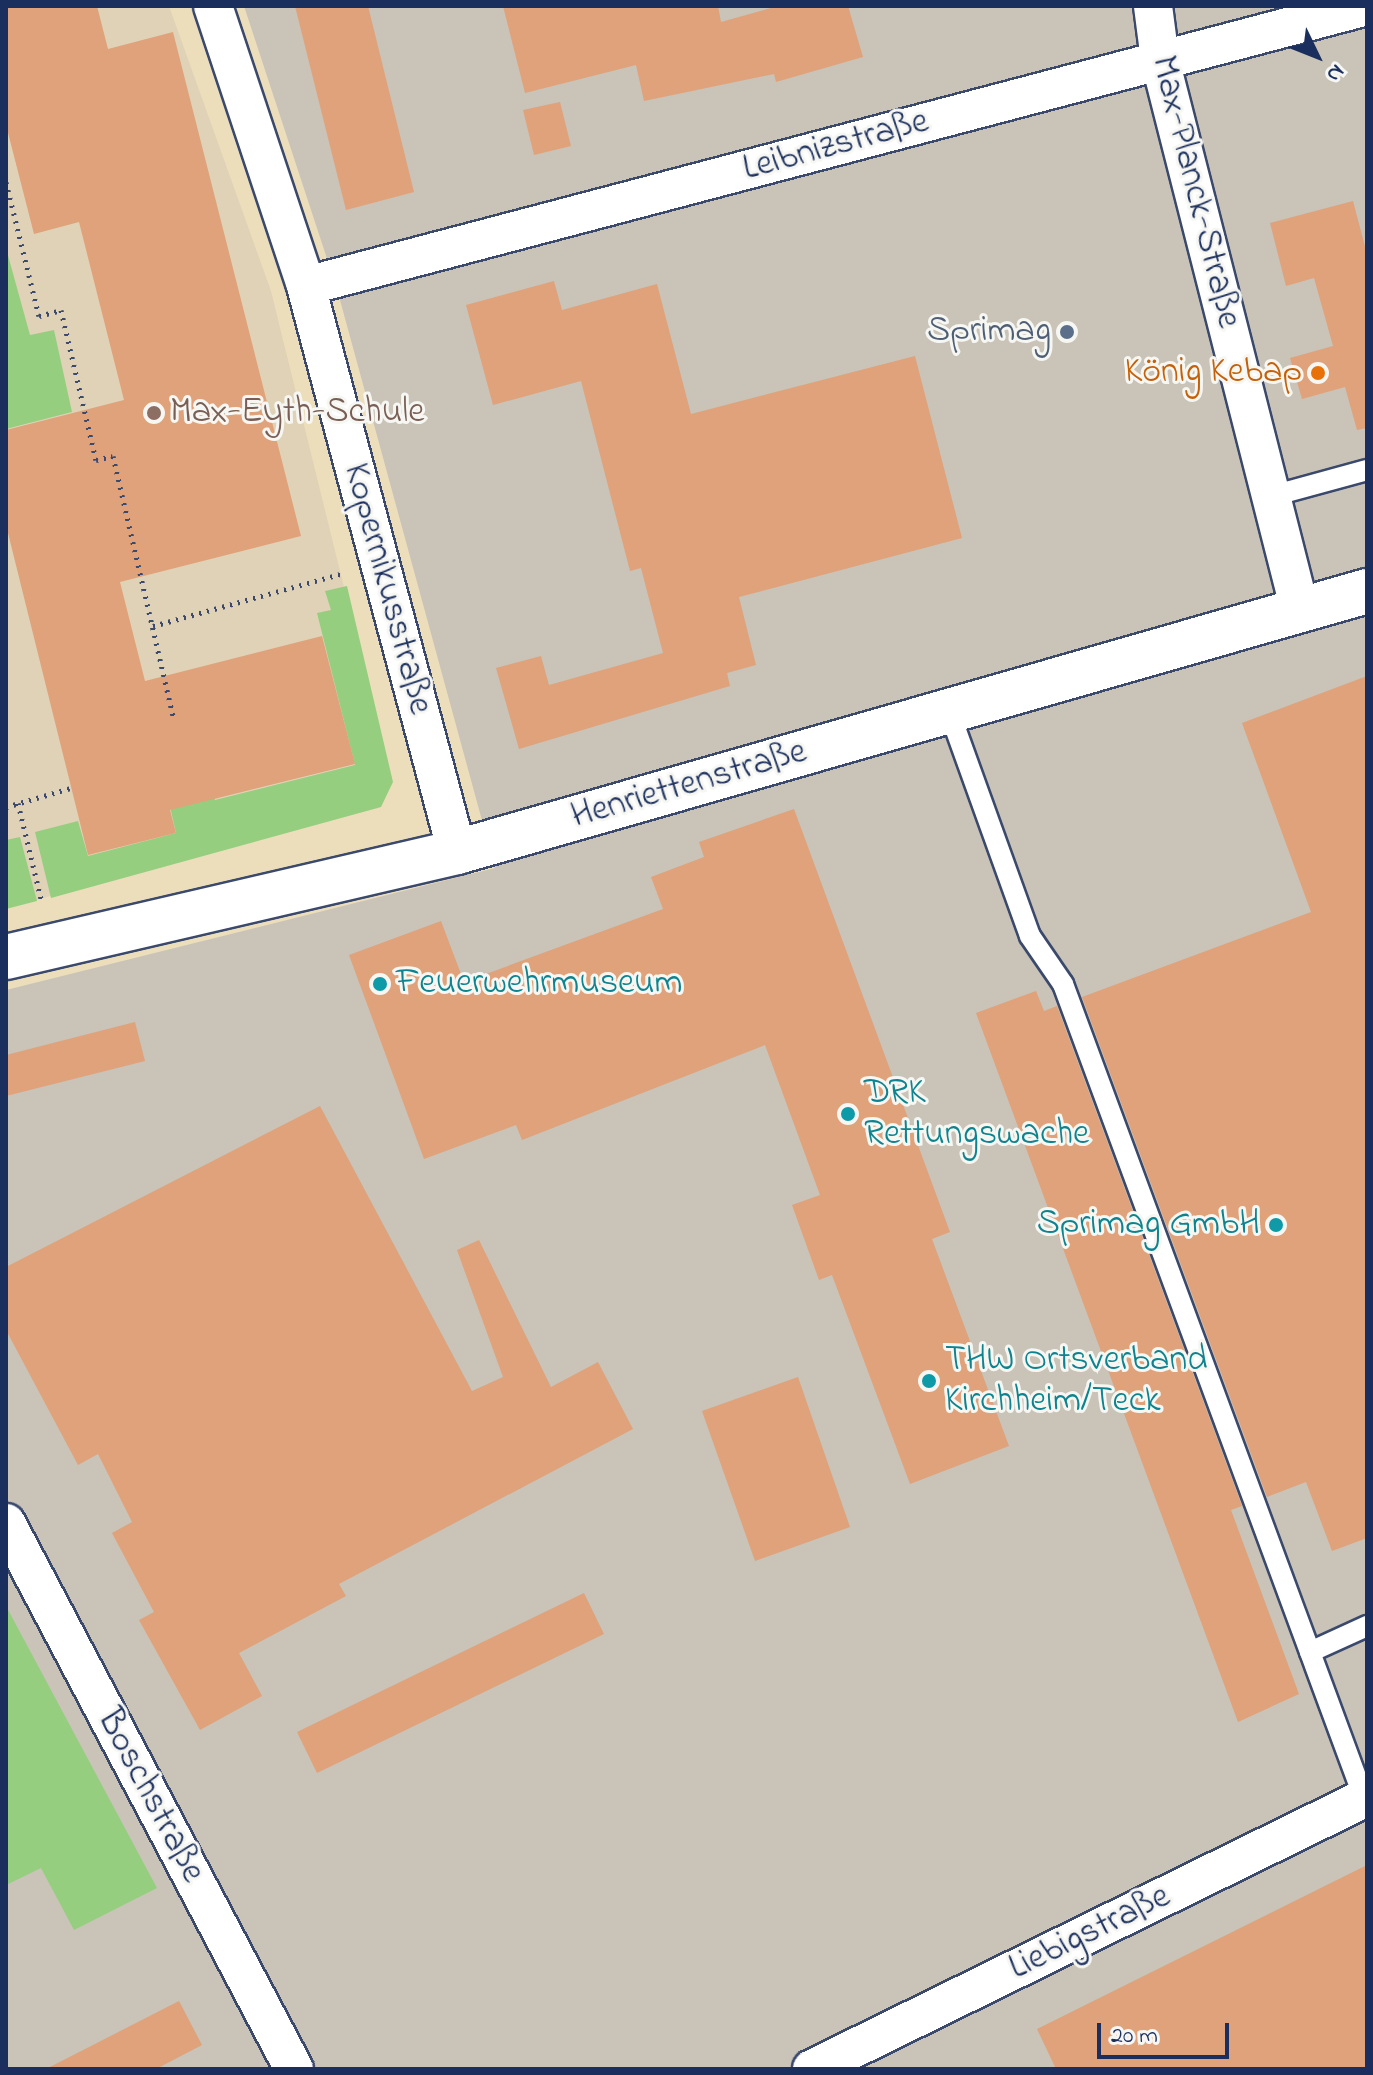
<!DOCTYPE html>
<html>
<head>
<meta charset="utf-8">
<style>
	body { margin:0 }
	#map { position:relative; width:1373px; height:2075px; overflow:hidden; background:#ecdebb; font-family:"Indie Flower",sans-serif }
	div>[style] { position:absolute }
	.built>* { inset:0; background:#e0d2b6 }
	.industrial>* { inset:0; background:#c9c3b8 }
	.green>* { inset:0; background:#96ce80 }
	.building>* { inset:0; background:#dfa27a }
	.path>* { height:5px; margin-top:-2.5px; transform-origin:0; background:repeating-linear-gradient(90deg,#3a496c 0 2px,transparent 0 8px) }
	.roads { filter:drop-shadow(2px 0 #3a496c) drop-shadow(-2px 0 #3a496c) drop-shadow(0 2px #3a496c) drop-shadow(0 -2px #3a496c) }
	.service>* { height:20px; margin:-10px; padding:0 10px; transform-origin:10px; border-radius:10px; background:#fff }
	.minor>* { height:38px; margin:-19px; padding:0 19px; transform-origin:19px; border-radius:19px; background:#fff }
	.tertiary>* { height:44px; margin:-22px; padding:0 22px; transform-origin:22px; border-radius:22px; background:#fff }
	.dots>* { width:22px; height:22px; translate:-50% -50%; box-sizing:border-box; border:4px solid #f6f6f2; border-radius:50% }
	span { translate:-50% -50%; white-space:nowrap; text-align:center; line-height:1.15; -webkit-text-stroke:6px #f6f6f2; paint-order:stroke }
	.street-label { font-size:36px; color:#1b2f5e }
	.service-label { font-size:36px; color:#4e5e75 }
	.right { translate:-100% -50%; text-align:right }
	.food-label { font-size:36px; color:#c56008 }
	.education-label { font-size:36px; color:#785e54 }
	.left { translate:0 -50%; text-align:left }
	.culture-label { font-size:36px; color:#0d838f }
	.frame { position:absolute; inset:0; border:8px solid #1b2f5e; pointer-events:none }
	.north { position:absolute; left:1277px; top:16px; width:80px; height:80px; -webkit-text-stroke:6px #f6f6f2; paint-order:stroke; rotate:133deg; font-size:22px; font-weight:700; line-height:32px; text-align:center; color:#1b2f5e }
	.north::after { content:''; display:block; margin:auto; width:28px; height:36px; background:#1b2f5e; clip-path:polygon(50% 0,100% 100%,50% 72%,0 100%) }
	.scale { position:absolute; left:1097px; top:2023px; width:132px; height:36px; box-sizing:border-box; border:4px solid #1b2f5e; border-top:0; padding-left:10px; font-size:24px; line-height:28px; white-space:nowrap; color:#1b2f5e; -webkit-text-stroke:6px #f6f6f2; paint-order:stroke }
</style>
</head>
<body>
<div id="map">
	<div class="built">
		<div style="clip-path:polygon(6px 6px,169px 6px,271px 291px,391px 778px,378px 808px,6px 908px)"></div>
	</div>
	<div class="industrial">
		<div style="clip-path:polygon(244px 6px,1367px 6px,1367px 2069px,6px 2069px,6px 990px,495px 868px,337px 289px)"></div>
	</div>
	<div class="green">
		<div style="clip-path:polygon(6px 248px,30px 335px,54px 330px,72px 412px,6px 429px)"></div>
		<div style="clip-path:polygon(347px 586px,393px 782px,381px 807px,51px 898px,35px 832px,78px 821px,88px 856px,176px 833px,168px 798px,211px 787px,215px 800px,355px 765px,317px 613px,331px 610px,325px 591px)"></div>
		<div style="clip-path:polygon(20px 837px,37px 901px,6px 909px,6px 840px)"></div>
		<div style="clip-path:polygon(6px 1606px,157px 1888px,74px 1930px,41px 1868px,6px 1885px)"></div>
	</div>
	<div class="building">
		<div style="clip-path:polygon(6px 6px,97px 6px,108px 49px,173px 32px,301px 536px,120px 582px,145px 681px,322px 636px,355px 764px,170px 810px,176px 833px,88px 855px,6px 525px,6px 430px,124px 400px,79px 222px,34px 234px,6px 125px)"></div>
		<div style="clip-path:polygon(295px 6px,368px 6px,414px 192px,346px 210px)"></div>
		<div style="clip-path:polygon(503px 6px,718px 6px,721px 22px,778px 6px,848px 6px,863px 57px,776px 82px,774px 74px,644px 101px,636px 65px,525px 93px)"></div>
		<div style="clip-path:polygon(560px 102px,571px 146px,534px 155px,523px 110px)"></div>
		<div style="clip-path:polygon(1353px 201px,1367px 254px,1367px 428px,1357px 430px,1345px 387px,1302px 399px,1290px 358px,1333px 346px,1314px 278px,1286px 286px,1270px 223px)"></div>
		<div style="clip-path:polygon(554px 281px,562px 310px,657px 284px,691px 414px,915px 356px,962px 538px,739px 597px,756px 665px,727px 673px,730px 686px,519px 749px,496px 668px,541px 656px,549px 685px,663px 653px,641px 568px,630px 571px,581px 381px,493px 405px,466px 305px)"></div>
		<div style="clip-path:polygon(1367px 676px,1367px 1538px,1332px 1551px,1306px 1482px,1267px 1497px,1082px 997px,1311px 912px,1242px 723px)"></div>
		<div style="clip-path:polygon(794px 809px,950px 1232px,932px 1239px,1009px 1446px,910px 1484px,832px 1275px,819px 1280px,792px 1205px,820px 1195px,765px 1045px,522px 1140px,516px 1125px,424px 1159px,349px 955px,441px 921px,464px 982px,663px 909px,651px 877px,704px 857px,699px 842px)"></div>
		<div style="clip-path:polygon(1036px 991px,1044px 1011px,1057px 1006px,1242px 1506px,1231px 1510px,1299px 1694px,1238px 1722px,976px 1013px)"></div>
		<div style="clip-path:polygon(135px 1022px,145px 1061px,6px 1096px,6px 1055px)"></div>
		<div style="clip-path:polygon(320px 1106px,472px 1391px,503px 1377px,457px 1250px,479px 1240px,551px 1387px,598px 1362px,633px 1429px,339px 1584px,346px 1596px,239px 1653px,262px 1696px,200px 1730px,139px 1620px,154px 1612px,112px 1533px,132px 1522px,98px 1454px,78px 1465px,6px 1330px,6px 1267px)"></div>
		<div style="clip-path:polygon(798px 1377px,850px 1527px,755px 1561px,702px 1411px)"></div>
		<div style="clip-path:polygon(584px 1593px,604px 1634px,317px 1773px,297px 1732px)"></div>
		<div style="clip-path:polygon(1367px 1865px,1367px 2069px,1056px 2069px,1037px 2029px)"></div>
		<div style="clip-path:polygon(179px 2001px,202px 2045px,156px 2069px,46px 2069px)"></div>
	</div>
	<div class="path">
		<div style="left:6px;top:182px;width:138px;rotate:76.2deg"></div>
		<div style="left:39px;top:316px;width:23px;rotate:-15deg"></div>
		<div style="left:61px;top:310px;width:154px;rotate:76.9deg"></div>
		<div style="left:96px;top:460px;width:17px;rotate:-13deg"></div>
		<div style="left:113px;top:456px;width:271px;rotate:77deg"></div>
		<div style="left:153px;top:626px;width:195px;rotate:-15.5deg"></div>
		<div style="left:18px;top:803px;width:103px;rotate:76.5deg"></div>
		<div style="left:6px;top:807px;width:68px;rotate:-16.3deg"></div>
	</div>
	<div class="roads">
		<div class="service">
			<div style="left:1272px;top:496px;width:98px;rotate:-15.3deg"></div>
			<div style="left:949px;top:711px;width:239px;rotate:70.2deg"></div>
			<div style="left:1030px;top:936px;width:58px;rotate:55.5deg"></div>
			<div style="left:1063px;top:984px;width:868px;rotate:69.71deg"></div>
			<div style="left:1310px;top:1652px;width:63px;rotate:-24.5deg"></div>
		</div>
		<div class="minor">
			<div style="left:213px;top:6px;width:295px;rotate:71.6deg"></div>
			<div style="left:306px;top:286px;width:586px;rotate:75.06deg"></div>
			<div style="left:1153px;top:6px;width:54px;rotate:82.6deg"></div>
			<div style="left:1160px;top:60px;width:568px;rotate:75.72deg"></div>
			<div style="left:306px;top:286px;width:1097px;rotate:-14.78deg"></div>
			<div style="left:6px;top:1523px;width:617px;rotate:62.19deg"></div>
			<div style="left:812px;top:2069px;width:618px;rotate:-26.11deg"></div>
		</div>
		<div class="tertiary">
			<div style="left:6px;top:957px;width:463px;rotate:-13.1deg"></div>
			<div style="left:457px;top:852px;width:947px;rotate:-16deg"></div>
		</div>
	</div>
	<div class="dots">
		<div style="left:1067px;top:332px;background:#5c6f8a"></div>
		<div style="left:1318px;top:373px;background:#e8710a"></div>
		<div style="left:154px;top:413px;background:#8d6e63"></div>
		<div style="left:380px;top:984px;background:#0f9aa8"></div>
		<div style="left:848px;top:1114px;background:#0f9aa8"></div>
		<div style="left:1276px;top:1225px;background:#0f9aa8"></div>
		<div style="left:929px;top:1381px;background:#0f9aa8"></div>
	</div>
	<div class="street-label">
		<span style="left:836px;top:146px;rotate:-15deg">Leibnizstraße</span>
		<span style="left:1195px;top:192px;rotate:76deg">Max-Planck-Straße</span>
		<span style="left:387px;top:589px;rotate:75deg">Kopernikusstraße</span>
		<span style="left:689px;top:785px;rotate:-16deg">Henriettenstraße</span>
		<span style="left:150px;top:1796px;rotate:62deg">Boschstraße</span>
		<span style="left:1090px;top:1933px;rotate:-26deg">Liebigstraße</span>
	</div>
	<div class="service-label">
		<span class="right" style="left:1051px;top:332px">Sprimag</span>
	</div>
	<div class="food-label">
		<span class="right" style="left:1302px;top:373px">König Kebap</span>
	</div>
	<div class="education-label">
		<span class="left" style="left:170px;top:413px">Max-Eyth-Schule</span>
	</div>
	<div class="culture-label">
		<span class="left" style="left:396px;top:984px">Feuerwehrmuseum</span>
		<span class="left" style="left:864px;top:1114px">DRK<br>Rettungswache</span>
		<span class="right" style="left:1260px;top:1225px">Sprimag GmbH</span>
		<span class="left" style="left:945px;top:1381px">THW Ortsverband<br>Kirchheim/Teck</span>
	</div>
	<div class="frame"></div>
	<div class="north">N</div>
	<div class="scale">20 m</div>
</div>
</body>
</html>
